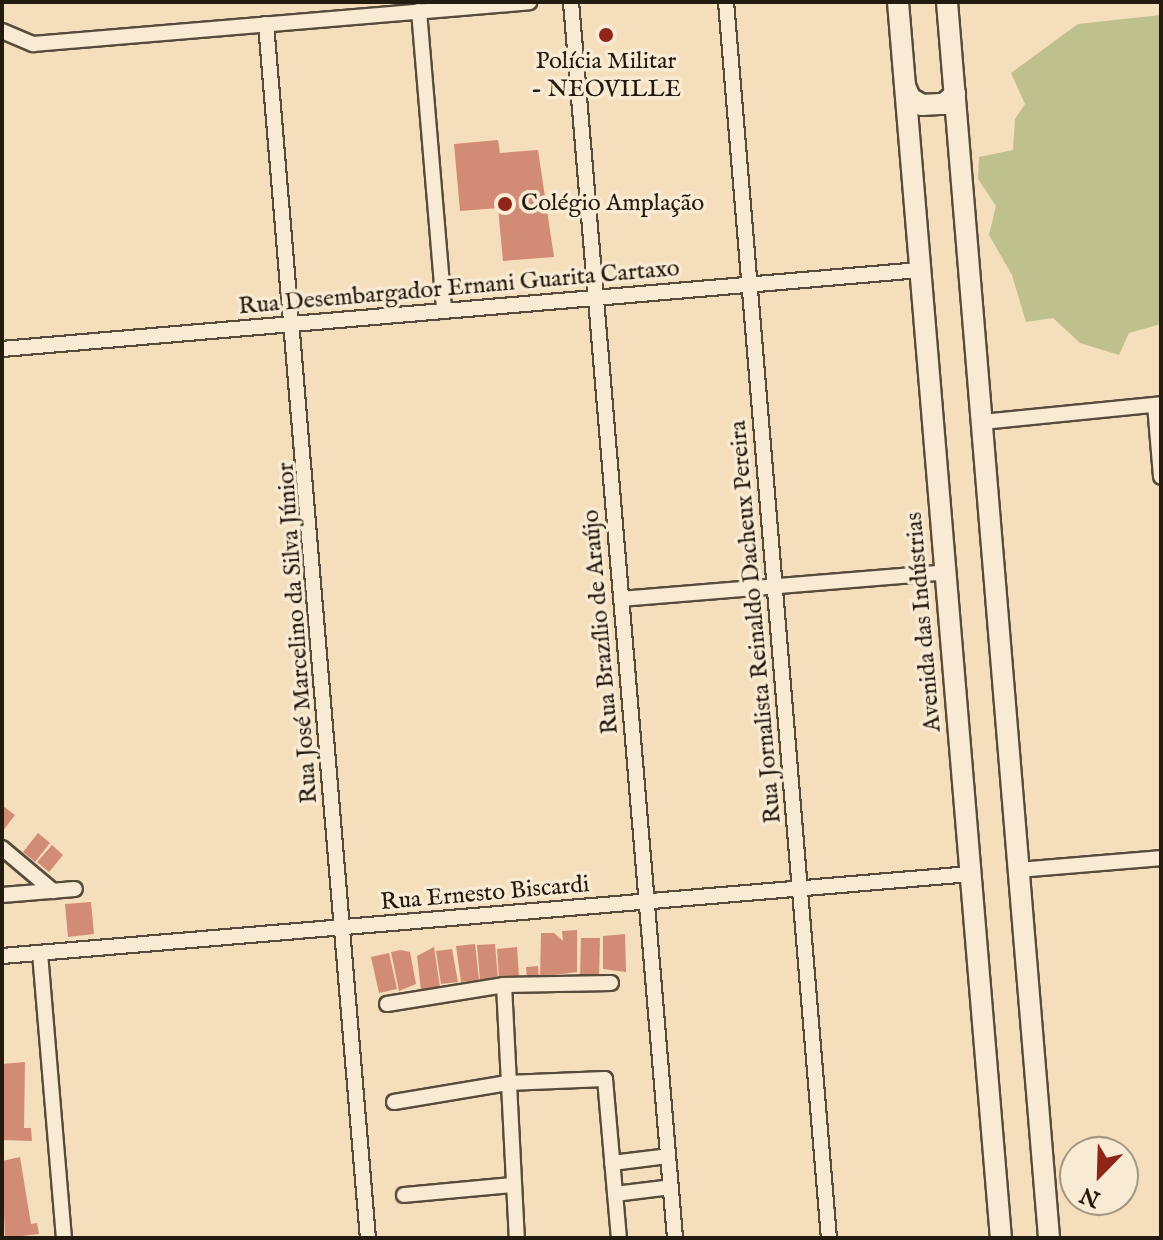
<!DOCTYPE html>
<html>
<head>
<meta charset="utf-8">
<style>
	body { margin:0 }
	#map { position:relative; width:1163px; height:1240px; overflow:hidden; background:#f4debb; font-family:"IM FELL English",serif }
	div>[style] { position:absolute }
	.green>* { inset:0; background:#bec18e }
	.building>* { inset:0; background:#d28c75 }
	.roads { filter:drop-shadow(2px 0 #574b3b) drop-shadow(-2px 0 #574b3b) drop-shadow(0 2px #574b3b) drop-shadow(0 -2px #574b3b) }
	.minor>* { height:14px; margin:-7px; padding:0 7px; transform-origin:7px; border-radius:7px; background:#f8ead3 }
	.secondary>* { height:20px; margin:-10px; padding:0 10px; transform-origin:10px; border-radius:10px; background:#f8ead3 }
	.dots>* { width:22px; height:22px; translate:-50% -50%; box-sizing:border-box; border:4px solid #f8ead3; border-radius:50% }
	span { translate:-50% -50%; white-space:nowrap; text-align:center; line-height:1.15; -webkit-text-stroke:7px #f8ead3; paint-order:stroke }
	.poi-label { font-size:24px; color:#231a10 }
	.left { translate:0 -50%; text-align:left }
	.street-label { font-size:24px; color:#231a10 }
	.frame { position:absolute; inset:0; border:4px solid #231a10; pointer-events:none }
	.north { position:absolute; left:1059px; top:1136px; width:80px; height:80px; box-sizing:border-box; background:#f8ead3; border:2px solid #a39785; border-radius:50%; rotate:203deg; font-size:22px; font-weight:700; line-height:32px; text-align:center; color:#231a10 }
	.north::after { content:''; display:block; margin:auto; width:28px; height:36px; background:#8f2418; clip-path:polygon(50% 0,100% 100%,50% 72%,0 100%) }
</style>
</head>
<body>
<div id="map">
	<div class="green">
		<div style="clip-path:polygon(1161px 15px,1161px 324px,1129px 333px,1119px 355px,1080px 343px,1053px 318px,1026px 322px,1012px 275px,989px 235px,996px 206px,978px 179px,979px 157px,1013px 150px,1015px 119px,1025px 104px,1011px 73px,1078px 24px)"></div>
	</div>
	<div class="building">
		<div style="clip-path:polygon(498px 140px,500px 153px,538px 150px,554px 257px,503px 261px,498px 208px,460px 211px,454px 144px)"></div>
		<div style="clip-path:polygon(3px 806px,15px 815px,2px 832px,2px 808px)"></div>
		<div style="clip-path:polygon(38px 833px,50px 843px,35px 862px,23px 852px)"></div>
		<div style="clip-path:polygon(52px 845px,63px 855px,49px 872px,37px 862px)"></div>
		<div style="clip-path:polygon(91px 902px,94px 934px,68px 937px,65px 904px)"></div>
		<div style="clip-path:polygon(577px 930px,577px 972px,540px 977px,541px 933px,554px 933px,563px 941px,562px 931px)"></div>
		<div style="clip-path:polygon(625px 934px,626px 972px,603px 969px,603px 936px)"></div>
		<div style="clip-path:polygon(581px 938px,600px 938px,599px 977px,580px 975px)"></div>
		<div style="clip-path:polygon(475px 944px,479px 980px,461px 982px,456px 946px)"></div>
		<div style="clip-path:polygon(495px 944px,498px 979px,480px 980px,477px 945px)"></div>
		<div style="clip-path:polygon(434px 947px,440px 987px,421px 990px,417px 956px)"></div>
		<div style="clip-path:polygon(517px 947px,519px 976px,499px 978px,497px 949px)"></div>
		<div style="clip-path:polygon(452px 949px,458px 982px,441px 984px,436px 951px)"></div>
		<div style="clip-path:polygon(401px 950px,410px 952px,416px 984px,399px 991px,391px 952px)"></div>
		<div style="clip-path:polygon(389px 953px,397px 989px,379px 993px,371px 957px)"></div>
		<div style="clip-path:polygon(538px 966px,539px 977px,527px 978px,526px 967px)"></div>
		<div style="clip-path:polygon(25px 1062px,24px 1128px,31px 1128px,32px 1141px,2px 1140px,2px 1064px)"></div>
		<div style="clip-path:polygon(20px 1157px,31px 1224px,37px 1223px,39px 1234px,5px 1238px,2px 1161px)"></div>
	</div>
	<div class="roads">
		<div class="minor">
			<div style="left:571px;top:2px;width:1240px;rotate:85.19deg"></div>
			<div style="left:726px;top:2px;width:1240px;rotate:85.24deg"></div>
			<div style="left:419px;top:11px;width:301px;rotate:85.2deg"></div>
			<div style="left:266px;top:24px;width:1218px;rotate:85.2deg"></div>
			<div style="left:2px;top:31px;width:34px;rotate:23deg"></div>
			<div style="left:33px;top:44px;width:498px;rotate:-4.8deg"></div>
			<div style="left:2px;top:349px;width:921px;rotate:-4.92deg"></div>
			<div style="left:1155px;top:405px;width:72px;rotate:85.2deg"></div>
			<div style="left:982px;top:422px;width:180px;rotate:-5.7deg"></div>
			<div style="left:621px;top:599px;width:326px;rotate:-4.7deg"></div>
			<div style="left:2px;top:848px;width:67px;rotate:40.1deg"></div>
			<div style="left:1019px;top:870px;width:143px;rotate:-4.8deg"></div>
			<div style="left:2px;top:895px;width:73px;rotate:-4.7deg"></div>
			<div style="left:40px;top:953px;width:286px;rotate:85.2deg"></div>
			<div style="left:2px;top:956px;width:972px;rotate:-4.84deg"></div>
			<div style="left:504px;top:985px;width:253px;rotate:87.1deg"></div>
			<div style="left:387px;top:1004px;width:119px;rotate:-9.2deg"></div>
			<div style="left:504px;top:985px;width:107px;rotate:-1.1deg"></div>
			<div style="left:394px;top:1102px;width:115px;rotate:-9.5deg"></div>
			<div style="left:507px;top:1083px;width:98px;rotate:-2.3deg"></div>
			<div style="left:605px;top:1079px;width:160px;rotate:85deg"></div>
			<div style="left:612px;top:1163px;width:56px;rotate:-7.1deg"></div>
			<div style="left:615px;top:1194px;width:56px;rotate:-7.1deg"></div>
			<div style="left:404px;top:1195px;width:107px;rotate:-5.3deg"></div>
		</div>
		<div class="secondary">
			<div style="left:898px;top:2px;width:1240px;rotate:85.24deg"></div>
			<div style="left:947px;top:2px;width:1240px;rotate:85.28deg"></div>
			<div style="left:905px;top:86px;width:13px;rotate:67deg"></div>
			<div style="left:910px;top:98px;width:14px;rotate:30deg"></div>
			<div style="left:922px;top:105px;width:22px;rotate:-3deg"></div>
			<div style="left:944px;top:104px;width:15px;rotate:-42deg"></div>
		</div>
	</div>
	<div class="dots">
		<div style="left:606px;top:35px;background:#8f2418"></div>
		<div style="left:505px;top:204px;background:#8f2418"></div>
	</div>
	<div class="poi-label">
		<span style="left:606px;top:76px">Polícia Militar<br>- NEOVILLE</span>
		<span class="left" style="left:521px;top:204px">Colégio Amplação</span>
	</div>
	<div class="street-label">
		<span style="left:459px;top:288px;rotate:-5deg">Rua Desembargador Ernani Guarita Cartaxo</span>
		<span style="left:601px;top:622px;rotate:-95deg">Rua Brazílio de Araújo</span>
		<span style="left:756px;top:622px;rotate:-95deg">Rua Jornalista Reinaldo Dacheux Pereira</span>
		<span style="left:924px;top:622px;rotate:-95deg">Avenida das Indústrias</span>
		<span style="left:298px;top:633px;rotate:-94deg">Rua José Marcelino da Silva Júnior</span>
		<span style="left:485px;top:894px;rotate:-5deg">Rua Ernesto Biscardi</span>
	</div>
	<div class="frame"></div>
	<div class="north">N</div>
</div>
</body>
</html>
